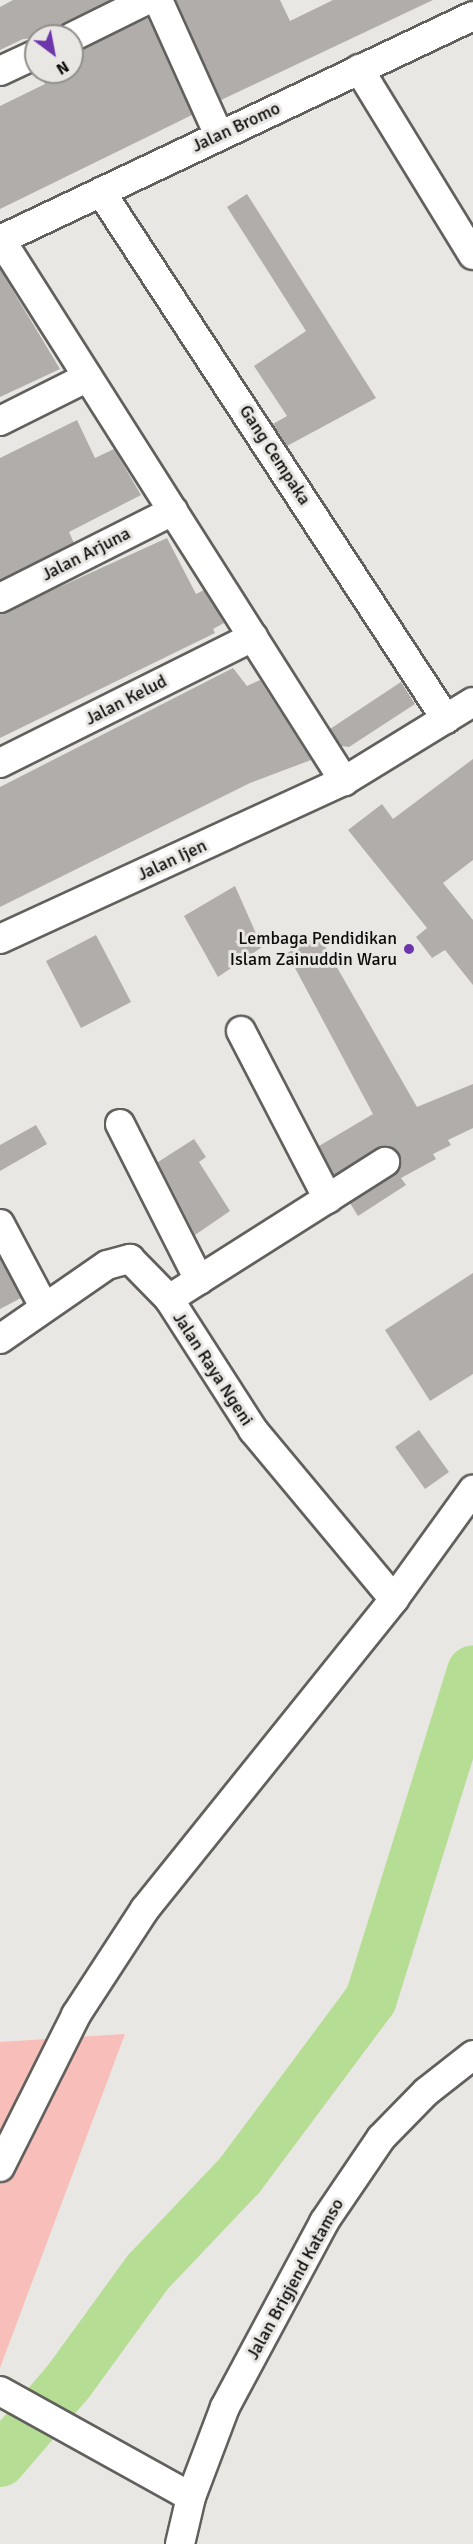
<!DOCTYPE html>
<html>
<head>
<meta charset="utf-8">
<style>
	body { margin:0 }
	#map { position:relative; width:473px; height:2544px; overflow:hidden; background:#e9e7e3; font-family:Signika,sans-serif }
	div>[style] { position:absolute }
	.green>* { inset:0; background:#f8beba }
	.river>* { height:52px; margin:-26px; padding:0 26px; transform-origin:26px; border-radius:26px; background:#b5dd93 }
	.building>* { inset:0; background:#b1adab }
	.roads { filter:drop-shadow(2px 0 #62605d) drop-shadow(-2px 0 #62605d) drop-shadow(0 2px #62605d) drop-shadow(0 -2px #62605d) }
	.minor>* { height:28px; margin:-14px; padding:0 14px; transform-origin:14px; border-radius:14px; background:#fff }
	.dots>* { width:16px; height:16px; translate:-50% -50%; box-sizing:border-box; border:3px solid #e9e7e3; border-radius:50% }
	span { translate:-50% -50%; white-space:nowrap; text-align:center; line-height:1.15; -webkit-text-stroke:6px #e9e7e3; paint-order:stroke }
	.street-label { font-size:18px; color:#0d0c0b }
	.poi-label { font-size:18px; color:#0d0c0b }
	.right { translate:-100% -50%; text-align:right }
	.north { position:absolute; left:24px; top:24px; width:60px; height:60px; box-sizing:border-box; background:#e9e7e3; border:2px solid #918f8d; border-radius:50%; rotate:148deg; font-size:16px; font-weight:700; line-height:24px; text-align:center; color:#0d0c0b }
	.north::after { content:''; display:block; margin:auto; width:21px; height:27px; background:#6d35ac; clip-path:polygon(50% 0,100% 100%,50% 72%,0 100%) }
</style>
</head>
<body>
<div id="map">
	<div class="green">
		<div style="clip-path:polygon(125px 2034px,0 2368px,0 2042px)"></div>
	</div>
	<div class="river">
		<div style="left:0;top:2461px;width:104px;rotate:-49.3deg"></div>
		<div style="left:68px;top:2382px;width:136px;rotate:-54deg"></div>
		<div style="left:148px;top:2272px;width:134px;rotate:-46.5deg"></div>
		<div style="left:240px;top:2175px;width:219px;rotate:-53.3deg"></div>
		<div style="left:371px;top:1999px;width:343px;rotate:-72.7deg"></div>
	</div>
	<div class="building">
		<div style="clip-path:polygon(13px 0,110px 0,65px 22px,56px 36px,23px 39px,0 50px,0 7px)"></div>
		<div style="clip-path:polygon(176px 0,280px 0,290px 21px,333px 0,433px 0,221px 100px)"></div>
		<div style="clip-path:polygon(148px 18px,192px 115px,0 209px,0 106px,45px 84px,39px 72px,72px 72px,72px 53px)"></div>
		<div style="clip-path:polygon(247px 194px,376px 398px,287px 446px,273px 424px,287px 416px,254px 366px,306px 331px,227px 207px)"></div>
		<div style="clip-path:polygon(0 269px,60px 369px,0 397px)"></div>
		<div style="clip-path:polygon(77px 420px,95px 458px,114px 449px,141px 495px,69px 532px,74px 543px,0 580px,0 458px)"></div>
		<div style="clip-path:polygon(167px 538px,196px 594px,204px 590px,224px 623px,213px 629px,215px 633px,0 738px,0 614px)"></div>
		<div style="clip-path:polygon(233px 668px,247px 686px,260px 680px,311px 760px,250px 783px,0 907px,0 787px)"></div>
		<div style="clip-path:polygon(401px 682px,415px 704px,349px 747px,341px 746px,330px 729px)"></div>
		<div style="clip-path:polygon(473px 759px,473px 860px,443px 883px,473px 920px,473px 985px,445px 950px,432px 958px,416px 937px,427px 928px,348px 830px,382px 804px,393px 819px)"></div>
		<div style="clip-path:polygon(235px 886px,262px 947px,218px 977px,184px 916px)"></div>
		<div style="clip-path:polygon(96px 935px,131px 1002px,81px 1028px,46px 961px)"></div>
		<div style="clip-path:polygon(319px 936px,417px 1107px,473px 1084px,473px 1128px,448px 1140px,451px 1145px,433px 1154px,436px 1159px,401px 1178px,406px 1185px,358px 1216px,350px 1203px,394px 1176px,401px 1161px,393px 1148px,384px 1146px,334px 1175px,319px 1146px,373px 1114px,287px 953px)"></div>
		<div style="clip-path:polygon(36px 1125px,47px 1144px,0 1171px,0 1145px)"></div>
		<div style="clip-path:polygon(194px 1139px,206px 1157px,199px 1162px,230px 1211px,195px 1235px,158px 1162px)"></div>
		<div style="clip-path:polygon(0 1259px,21px 1298px,0 1309px)"></div>
		<div style="clip-path:polygon(473px 1273px,473px 1374px,430px 1401px,385px 1330px)"></div>
		<div style="clip-path:polygon(419px 1430px,449px 1472px,425px 1489px,395px 1447px)"></div>
	</div>
	<div class="roads">
		<div class="minor">
			<div style="left:158px;top:0;width:148px;rotate:65.7deg"></div>
			<div style="left:72px;top:37px;width:84px;rotate:-26.3deg"></div>
			<div style="left:359px;top:69px;width:218px;rotate:58.5deg"></div>
			<div style="left:0;top:71px;width:40px;rotate:-25deg"></div>
			<div style="left:101px;top:192px;width:630px;rotate:56.79deg"></div>
			<div style="left:0;top:240px;width:523px;rotate:-25.34deg"></div>
			<div style="left:1px;top:240px;width:641px;rotate:57.62deg"></div>
			<div style="left:0;top:421px;width:98px;rotate:-26.6deg"></div>
			<div style="left:0;top:598px;width:194px;rotate:-26.7deg"></div>
			<div style="left:0;top:763px;width:283px;rotate:-26.5deg"></div>
			<div style="left:0;top:939px;width:379px;rotate:-24.7deg"></div>
			<div style="left:344px;top:781px;width:151px;rotate:-31.5deg"></div>
			<div style="left:241px;top:1031px;width:189px;rotate:62.6deg"></div>
			<div style="left:120px;top:1124px;width:175px;rotate:63.1deg"></div>
			<div style="left:0;top:1224px;width:92px;rotate:62deg"></div>
			<div style="left:169px;top:1299px;width:256px;rotate:-32.4deg"></div>
			<div style="left:0;top:1339px;width:130px;rotate:-34.7deg"></div>
			<div style="left:107px;top:1265px;width:24px;rotate:-15deg"></div>
			<div style="left:130px;top:1259px;width:56px;rotate:45.7deg"></div>
			<div style="left:169px;top:1299px;width:156px;rotate:57.3deg"></div>
			<div style="left:253px;top:1430px;width:220px;rotate:50.2deg"></div>
			<div style="left:0;top:2167px;width:170px;rotate:-63.4deg"></div>
			<div style="left:76px;top:2015px;width:126px;rotate:-56.9deg"></div>
			<div style="left:145px;top:1909px;width:398px;rotate:-51.2deg"></div>
			<div style="left:394px;top:1599px;width:135px;rotate:-54.1deg"></div>
			<div style="left:0;top:2391px;width:218px;rotate:29deg"></div>
			<div style="left:180px;top:2544px;width:48px;rotate:-76.8deg"></div>
			<div style="left:191px;top:2497px;width:96px;rotate:-69.3deg"></div>
			<div style="left:225px;top:2407px;width:210px;rotate:-61.8deg"></div>
			<div style="left:324px;top:2222px;width:102px;rotate:-55.8deg"></div>
			<div style="left:381px;top:2138px;width:64px;rotate:-45.6deg"></div>
			<div style="left:426px;top:2092px;width:60px;rotate:-38.2deg"></div>
		</div>
	</div>
	<div class="dots">
		<div style="left:409px;top:949px;background:#6d35ac"></div>
	</div>
	<div class="street-label">
		<span style="left:236px;top:127px;rotate:-25deg">Jalan Bromo</span>
		<span style="left:275px;top:455px;rotate:57deg">Gang Cempaka</span>
		<span style="left:86px;top:554px;rotate:-27deg">Jalan Arjuna</span>
		<span style="left:126px;top:700px;rotate:-27deg">Jalan Kelud</span>
		<span style="left:172px;top:860px;rotate:-25deg">Jalan Ijen</span>
		<span style="left:213px;top:1369px;rotate:57deg">Jalan Raya Ngeni</span>
		<span style="left:295px;top:2279px;rotate:-61deg">Jalan Brigjend Katamso</span>
	</div>
	<div class="poi-label">
		<span class="right" style="left:397px;top:949px">Lembaga Pendidikan<br>Islam Zainuddin Waru</span>
	</div>
	<div class="north">N</div>
</div>
</body>
</html>
